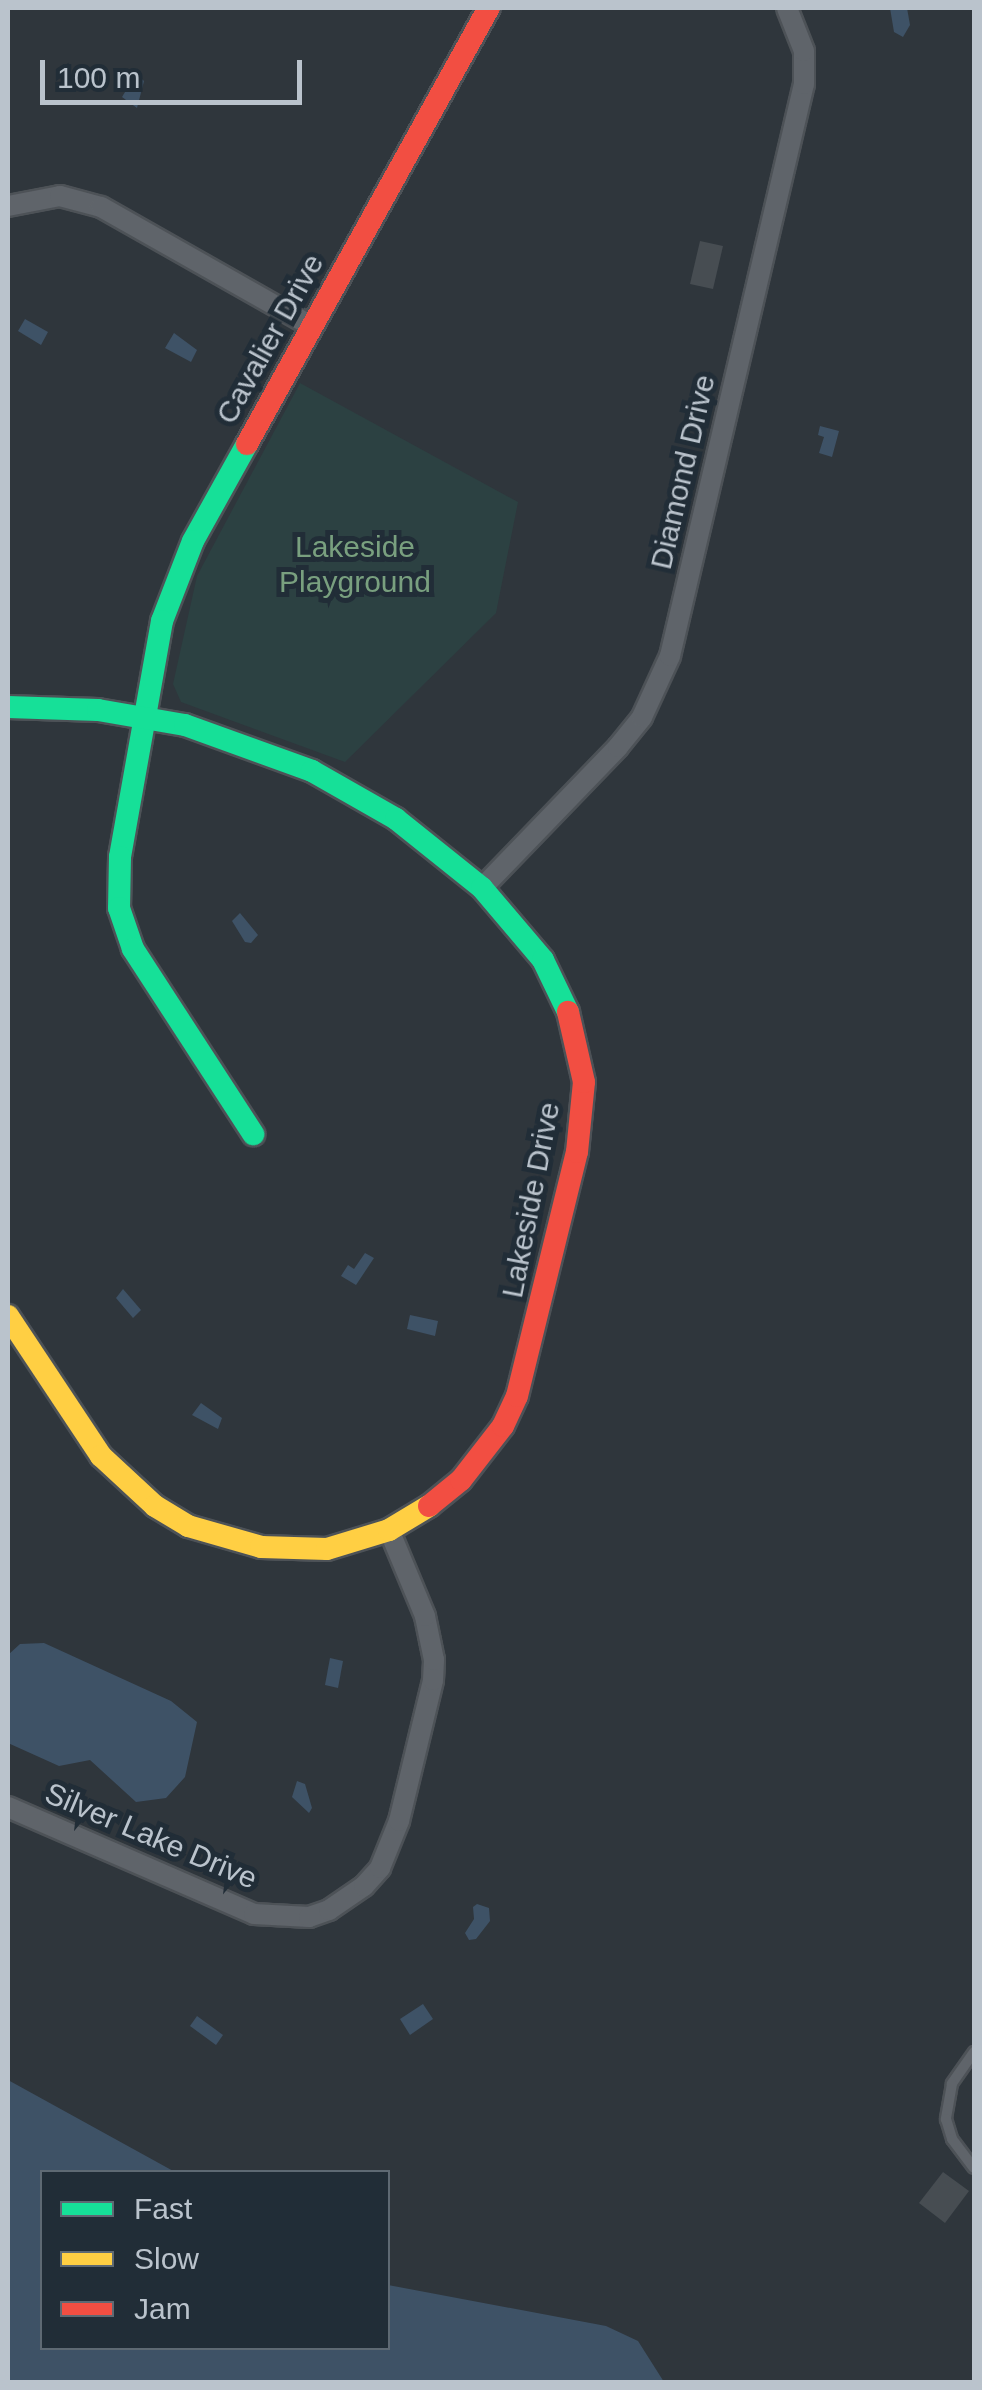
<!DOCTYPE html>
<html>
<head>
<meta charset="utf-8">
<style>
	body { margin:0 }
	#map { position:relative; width:982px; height:2390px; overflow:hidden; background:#2f363c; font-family:Helvetica,sans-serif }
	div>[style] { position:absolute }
	.green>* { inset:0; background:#2c4142 }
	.water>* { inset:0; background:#3e5266 }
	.building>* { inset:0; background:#474d52 }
	.roads { filter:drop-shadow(2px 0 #4d5257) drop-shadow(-2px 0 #4d5257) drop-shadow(0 2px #4d5257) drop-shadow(0 -2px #4d5257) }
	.lane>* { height:10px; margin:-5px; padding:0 5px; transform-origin:5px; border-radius:5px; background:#5f646a }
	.street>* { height:20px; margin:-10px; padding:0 10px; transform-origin:10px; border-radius:10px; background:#5f646a }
	.fast>* { height:22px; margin:-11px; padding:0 11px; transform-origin:11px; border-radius:11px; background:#16e098 }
	.slow>* { height:22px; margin:-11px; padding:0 11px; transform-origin:11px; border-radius:11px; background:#ffcf43 }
	.jam>* { height:22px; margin:-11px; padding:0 11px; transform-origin:11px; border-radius:11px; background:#f24e42 }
	span { translate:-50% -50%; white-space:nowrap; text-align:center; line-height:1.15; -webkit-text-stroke:10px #212d37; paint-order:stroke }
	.street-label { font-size:30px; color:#bac3cc }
	.park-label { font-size:30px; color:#79a07f }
	.frame { position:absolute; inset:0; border:10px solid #bac3cc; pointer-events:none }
	.legend { position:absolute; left:40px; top:2170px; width:350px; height:180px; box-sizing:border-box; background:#212d37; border:2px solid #5e6973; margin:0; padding:12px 18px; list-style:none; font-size:30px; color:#bac3cc }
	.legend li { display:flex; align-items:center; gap:20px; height:50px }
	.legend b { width:50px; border:2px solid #5e6973 }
	.scale { position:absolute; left:40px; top:60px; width:262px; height:45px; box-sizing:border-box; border:5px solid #bac3cc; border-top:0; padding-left:12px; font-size:30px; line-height:35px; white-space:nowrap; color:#bac3cc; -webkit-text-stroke:8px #212d37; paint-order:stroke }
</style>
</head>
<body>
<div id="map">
	<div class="green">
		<div style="clip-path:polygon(300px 383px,518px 502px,496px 613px,345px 762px,181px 702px,173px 684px,197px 576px)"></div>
	</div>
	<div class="water">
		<div style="clip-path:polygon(890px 8px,907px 8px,910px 25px,903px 37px,894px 32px)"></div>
		<div style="clip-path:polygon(136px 74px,144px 81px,137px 108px,122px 97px)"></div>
		<div style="clip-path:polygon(25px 319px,48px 332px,41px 345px,18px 331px)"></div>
		<div style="clip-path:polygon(174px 333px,197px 350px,191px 362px,165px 348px)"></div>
		<div style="clip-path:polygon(820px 426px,839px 431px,832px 457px,819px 453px,824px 437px,818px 435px)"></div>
		<div style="clip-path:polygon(240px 913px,258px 935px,251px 943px,245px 942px,232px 921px)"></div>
		<div style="clip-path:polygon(365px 1253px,374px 1258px,356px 1285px,341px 1276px,348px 1265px,354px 1269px)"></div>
		<div style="clip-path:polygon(123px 1289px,141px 1310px,133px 1318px,116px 1298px)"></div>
		<div style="clip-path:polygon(410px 1315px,438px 1321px,435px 1336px,407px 1329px)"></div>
		<div style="clip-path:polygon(201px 1403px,222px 1418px,218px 1429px,192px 1415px)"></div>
		<div style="clip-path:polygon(44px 1643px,171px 1701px,197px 1722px,185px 1777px,166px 1798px,136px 1802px,90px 1760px,59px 1766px,8px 1743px,8px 1655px,20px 1644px)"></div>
		<div style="clip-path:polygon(330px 1658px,343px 1661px,338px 1688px,325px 1685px)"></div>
		<div style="clip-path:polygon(297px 1781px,305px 1784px,312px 1808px,309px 1813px,292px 1797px)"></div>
		<div style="clip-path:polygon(477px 1904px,489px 1908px,490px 1921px,476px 1939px,469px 1940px,465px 1933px,474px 1919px,473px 1907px)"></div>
		<div style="clip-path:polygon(423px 2004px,433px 2019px,410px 2035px,400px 2019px)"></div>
		<div style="clip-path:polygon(197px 2016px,223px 2035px,216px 2045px,190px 2026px)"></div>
		<div style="clip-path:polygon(8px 2080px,175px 2172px,42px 2172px,42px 2348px,388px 2348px,388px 2285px,606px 2326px,638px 2341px,664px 2382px,8px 2382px)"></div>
	</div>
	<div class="building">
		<div style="clip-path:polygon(700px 241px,723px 246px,713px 289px,690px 284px)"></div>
		<div style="clip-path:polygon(943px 2172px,969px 2191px,945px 2223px,919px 2203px)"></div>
	</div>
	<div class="roads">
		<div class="lane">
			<div style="left:974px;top:2052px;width:39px;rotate:125deg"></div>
			<div style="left:952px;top:2084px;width:36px;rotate:100deg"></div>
			<div style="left:946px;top:2119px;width:21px;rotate:73deg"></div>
			<div style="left:952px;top:2139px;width:36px;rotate:53deg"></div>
		</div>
		<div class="street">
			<div style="left:8px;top:206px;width:53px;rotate:-10.9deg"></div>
			<div style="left:60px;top:196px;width:42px;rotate:15deg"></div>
			<div style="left:101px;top:207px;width:241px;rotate:29.5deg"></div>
			<div style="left:482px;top:888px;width:196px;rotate:-46deg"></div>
			<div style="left:618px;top:747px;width:38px;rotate:-51deg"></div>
			<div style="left:642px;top:717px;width:67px;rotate:-65.3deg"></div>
			<div style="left:670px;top:656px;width:587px;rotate:-76.82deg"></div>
			<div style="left:804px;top:84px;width:33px;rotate:-90deg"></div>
			<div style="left:804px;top:51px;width:46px;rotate:-111.6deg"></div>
			<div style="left:8px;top:1807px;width:268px;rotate:23.5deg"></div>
			<div style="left:254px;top:1914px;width:55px;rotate:3.1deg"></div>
			<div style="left:309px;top:1917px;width:21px;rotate:-19deg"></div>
			<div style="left:329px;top:1910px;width:42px;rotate:-34.4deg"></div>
			<div style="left:364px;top:1886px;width:24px;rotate:-48deg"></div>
			<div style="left:380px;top:1868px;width:51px;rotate:-68deg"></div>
			<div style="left:399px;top:1821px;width:145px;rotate:-76.4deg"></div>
			<div style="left:433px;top:1680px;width:20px;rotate:-87deg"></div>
			<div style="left:434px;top:1660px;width:45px;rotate:-101.6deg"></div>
			<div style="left:425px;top:1616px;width:93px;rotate:-112.7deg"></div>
		</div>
		<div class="fast">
			<div style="left:247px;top:444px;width:111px;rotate:119.1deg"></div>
			<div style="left:193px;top:541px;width:86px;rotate:111.2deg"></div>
			<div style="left:162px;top:621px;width:240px;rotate:100.1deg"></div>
			<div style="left:120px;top:857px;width:51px;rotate:91.1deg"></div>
			<div style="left:119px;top:908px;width:43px;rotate:71.1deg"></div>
			<div style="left:133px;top:949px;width:221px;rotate:57deg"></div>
			<div style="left:8px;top:707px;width:90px;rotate:1.9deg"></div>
			<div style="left:98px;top:710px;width:88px;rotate:9.8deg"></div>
			<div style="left:185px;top:725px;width:135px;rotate:19.9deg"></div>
			<div style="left:312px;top:771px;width:97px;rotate:29.7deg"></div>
			<div style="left:396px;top:819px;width:110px;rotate:38.7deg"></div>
			<div style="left:482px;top:888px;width:94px;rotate:49.7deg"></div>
			<div style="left:543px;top:960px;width:58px;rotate:64.3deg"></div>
		</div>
		<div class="slow">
			<div style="left:8px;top:1316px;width:168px;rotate:56.4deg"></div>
			<div style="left:101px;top:1456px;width:74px;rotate:42.8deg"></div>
			<div style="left:155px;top:1506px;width:39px;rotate:31deg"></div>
			<div style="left:188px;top:1526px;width:76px;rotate:16deg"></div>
			<div style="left:261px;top:1547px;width:66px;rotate:1.7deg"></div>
			<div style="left:327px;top:1549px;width:65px;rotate:-17deg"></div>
			<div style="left:389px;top:1530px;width:47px;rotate:-31deg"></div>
		</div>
		<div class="jam">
			<div style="left:247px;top:444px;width:499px;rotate:-61deg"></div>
			<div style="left:429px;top:1506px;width:41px;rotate:-39.1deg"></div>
			<div style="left:461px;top:1480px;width:68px;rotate:-52.1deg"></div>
			<div style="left:503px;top:1426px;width:33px;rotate:-65deg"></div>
			<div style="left:517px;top:1396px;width:251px;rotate:-76.2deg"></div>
			<div style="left:577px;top:1152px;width:70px;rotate:-84.3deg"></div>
			<div style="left:584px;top:1082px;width:72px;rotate:-102.9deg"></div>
		</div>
	</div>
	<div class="street-label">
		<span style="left:270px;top:339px;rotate:-61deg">Cavalier Drive</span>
		<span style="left:683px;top:472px;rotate:-77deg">Diamond Drive</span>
		<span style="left:531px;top:1200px;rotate:-79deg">Lakeside Drive</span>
		<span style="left:151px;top:1836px;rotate:23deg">Silver Lake Drive</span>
	</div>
	<div class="park-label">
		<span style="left:355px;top:564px">Lakeside<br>Playground</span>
	</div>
	<div class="frame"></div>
	<ul class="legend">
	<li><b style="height:12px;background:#16e098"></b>Fast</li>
	<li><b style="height:12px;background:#ffcf43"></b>Slow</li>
	<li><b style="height:12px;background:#f24e42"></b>Jam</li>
	</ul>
	<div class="scale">100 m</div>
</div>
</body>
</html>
